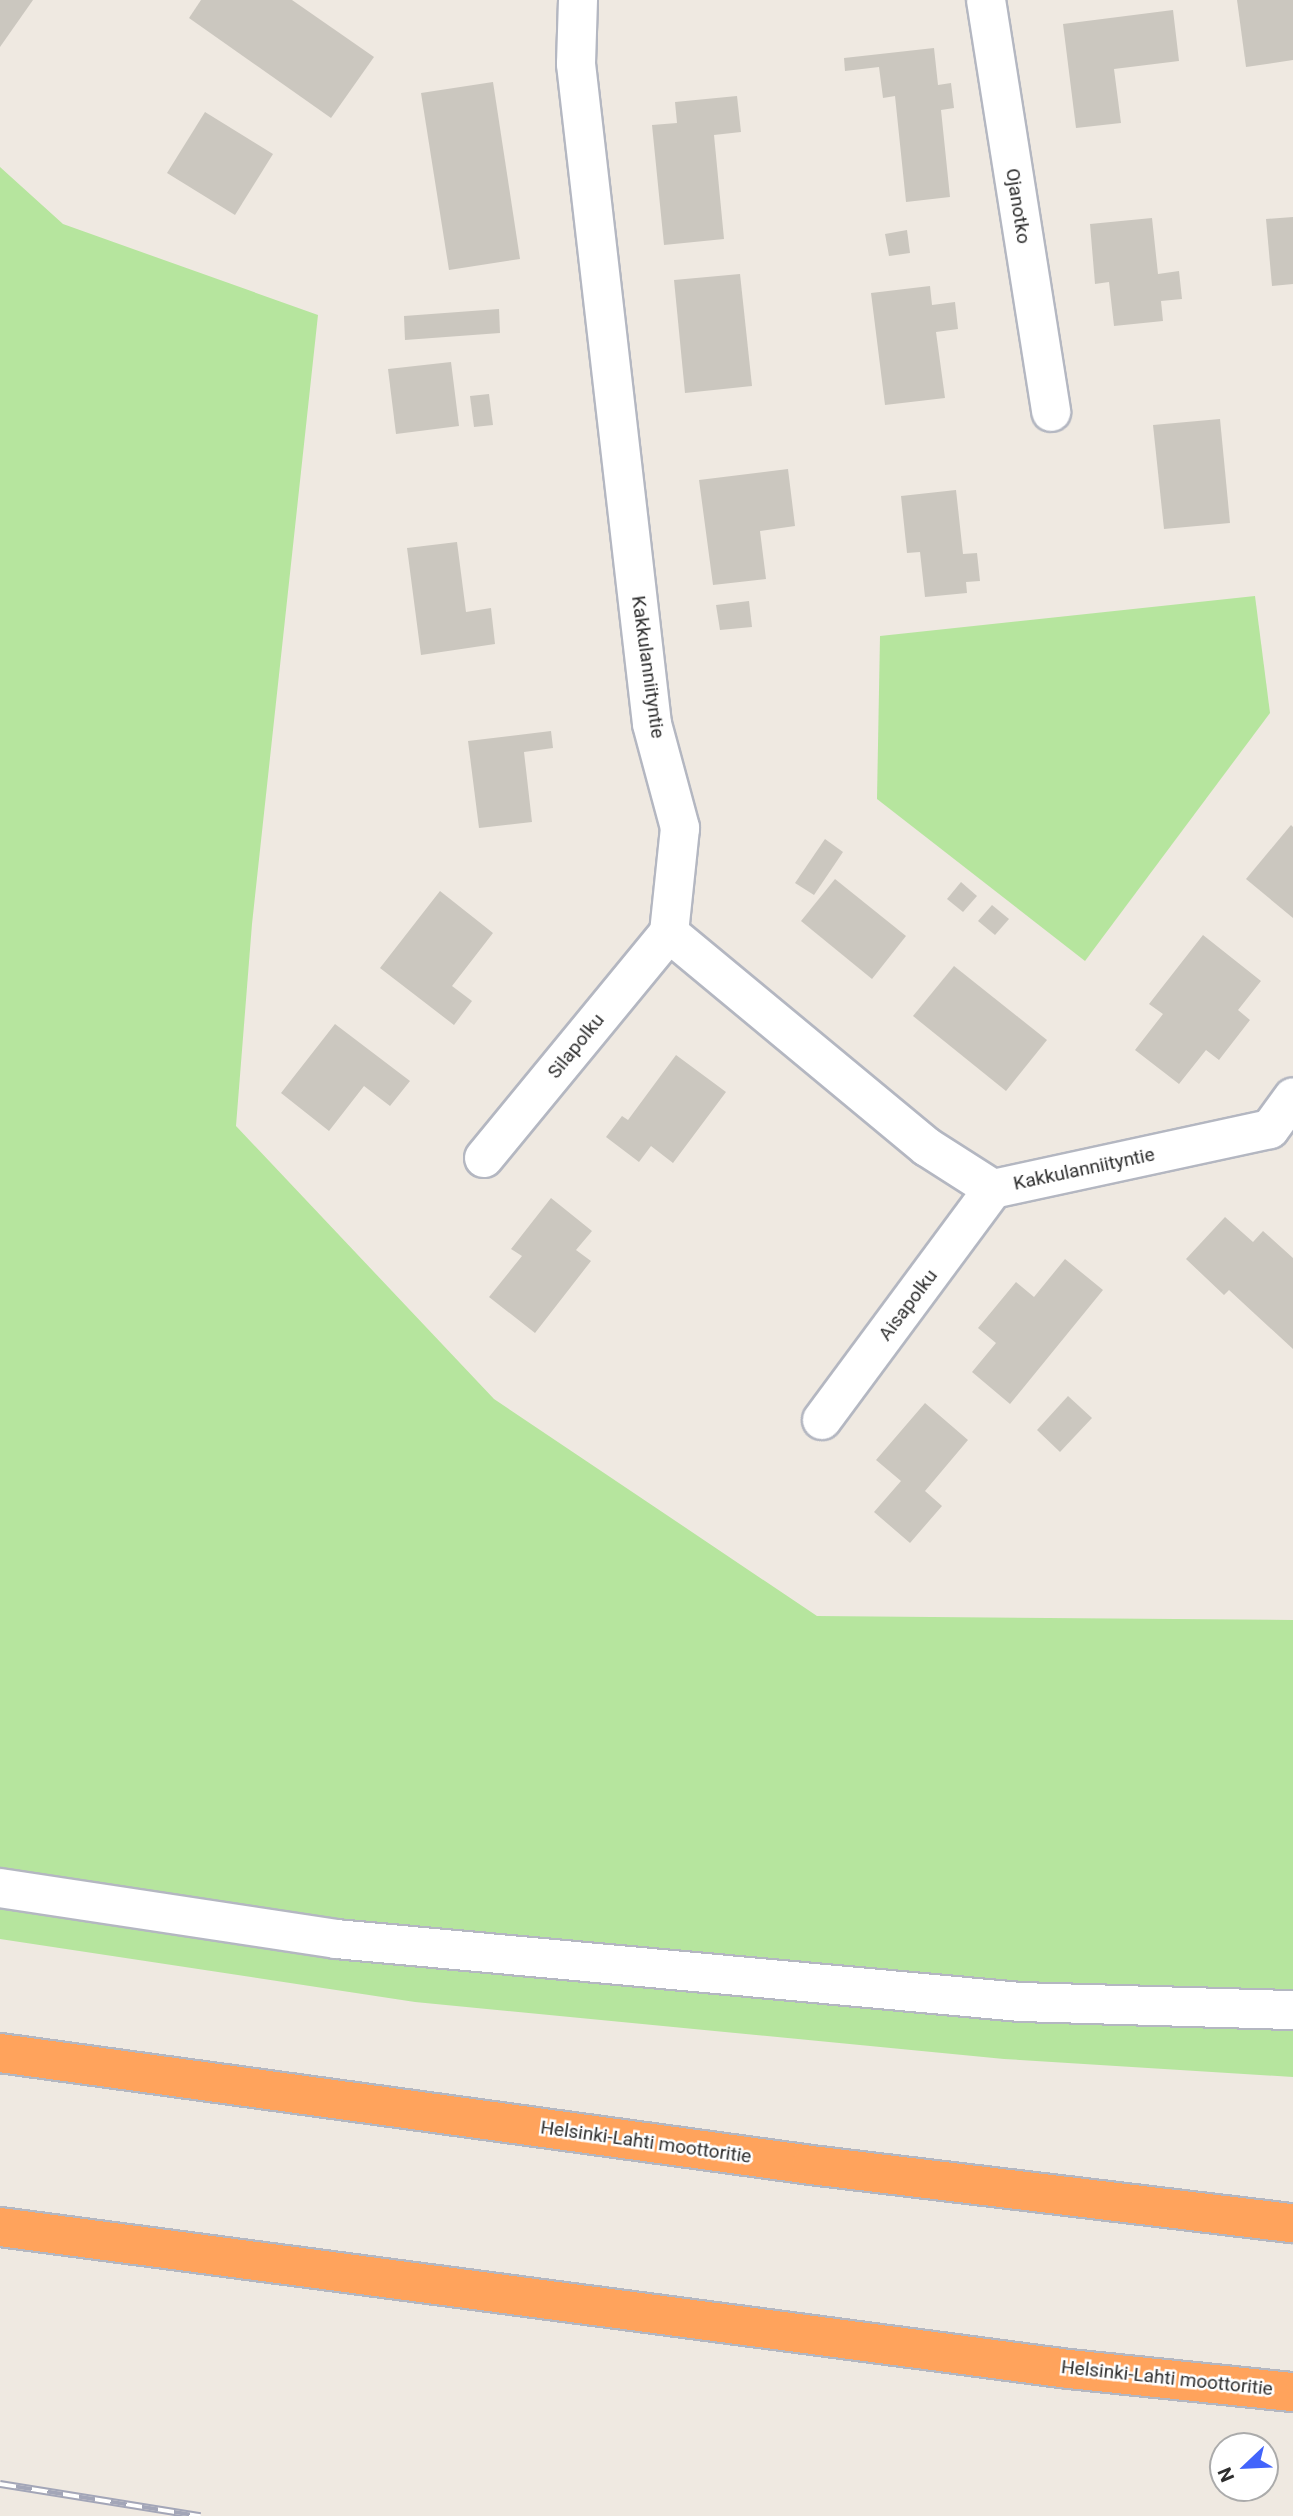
<!DOCTYPE html>
<html>
<head>
<meta charset="utf-8">
<style>
	body { margin:0 }
	#map { position:relative; width:1293px; height:2516px; overflow:hidden; background:#efe9e1; font-family:Roboto,sans-serif }
	div>[style] { position:absolute }
	.green>* { inset:0; background:#b6e59e }
	.building>* { inset:0; background:#cbc7bf }
	.roads { filter:drop-shadow(2px 0 #b4b7c1) drop-shadow(-2px 0 #b4b7c1) drop-shadow(0 2px #b4b7c1) drop-shadow(0 -2px #b4b7c1) }
	.minor>* { height:38px; margin:-19px; padding:0 19px; transform-origin:19px; border-radius:19px; background:#fff }
	.highway>* { height:38px; margin:-19px; padding:0 19px; transform-origin:19px; border-radius:19px; background:#ffa35c }
	.rail>* { height:8px; margin-top:-4px; transform-origin:0; background:repeating-linear-gradient(90deg,#fff 0 16px,#a3a6b8 0 32px); box-sizing:border-box; border-block:2px solid #a3a6b8 }
	span { translate:-50% -50%; white-space:nowrap; text-align:center; line-height:1.15; -webkit-text-stroke:5px #fff; paint-order:stroke }
	.street-label { font-size:19px; color:#2e2e2e }
	.north { position:absolute; left:1209px; top:2432px; width:70px; height:70px; box-sizing:border-box; background:#fff; border:2px solid #ababab; border-radius:50%; rotate:247deg; font-size:19px; font-weight:700; line-height:28px; text-align:center; color:#2e2e2e }
	.north::after { content:''; display:block; margin:auto; width:24px; height:32px; background:#4264fb; clip-path:polygon(50% 0,100% 100%,50% 72%,0 100%) }
</style>
</head>
<body>
<div id="map">
	<div class="green">
		<div style="clip-path:polygon(0 167px,63px 224px,318px 315px,252px 924px,236px 1126px,494px 1399px,817px 1616px,1293px 1620px,1293px 2077px,1004px 2059px,415px 2002px,0 1939px)"></div>
		<div style="clip-path:polygon(1255px 596px,1270px 713px,1085px 961px,877px 799px,880px 636px)"></div>
	</div>
	<div class="building">
		<div style="clip-path:polygon(0 0,33px 0,0 47px)"></div>
		<div style="clip-path:polygon(201px 0,292px 0,374px 57px,331px 118px,189px 18px)"></div>
		<div style="clip-path:polygon(1237px 0,1293px 0,1293px 60px,1246px 67px)"></div>
		<div style="clip-path:polygon(1173px 10px,1179px 61px,1114px 69px,1121px 123px,1076px 128px,1063px 24px)"></div>
		<div style="clip-path:polygon(934px 48px,938px 85px,951px 83px,954px 108px,941px 110px,950px 197px,906px 202px,895px 96px,883px 98px,879px 67px,845px 71px,844px 58px)"></div>
		<div style="clip-path:polygon(493px 82px,520px 259px,449px 270px,421px 93px)"></div>
		<div style="clip-path:polygon(737px 96px,741px 132px,714px 135px,724px 239px,664px 245px,652px 125px,677px 123px,675px 102px)"></div>
		<div style="clip-path:polygon(205px 112px,273px 154px,235px 215px,167px 173px)"></div>
		<div style="clip-path:polygon(1293px 217px,1293px 284px,1272px 286px,1266px 219px)"></div>
		<div style="clip-path:polygon(1152px 218px,1158px 274px,1179px 271px,1182px 299px,1161px 301px,1163px 321px,1114px 326px,1109px 282px,1095px 284px,1090px 224px)"></div>
		<div style="clip-path:polygon(907px 230px,910px 253px,889px 256px,885px 234px)"></div>
		<div style="clip-path:polygon(740px 274px,752px 386px,685px 393px,674px 280px)"></div>
		<div style="clip-path:polygon(930px 286px,932px 305px,955px 302px,958px 329px,936px 332px,945px 398px,885px 405px,871px 293px)"></div>
		<div style="clip-path:polygon(499px 309px,500px 333px,405px 340px,404px 316px)"></div>
		<div style="clip-path:polygon(451px 362px,459px 426px,396px 434px,388px 369px)"></div>
		<div style="clip-path:polygon(489px 394px,493px 425px,474px 427px,470px 396px)"></div>
		<div style="clip-path:polygon(1220px 419px,1230px 523px,1164px 529px,1153px 425px)"></div>
		<div style="clip-path:polygon(788px 469px,795px 526px,760px 531px,766px 579px,713px 585px,699px 480px)"></div>
		<div style="clip-path:polygon(956px 490px,963px 554px,977px 553px,980px 581px,966px 582px,967px 593px,925px 597px,920px 552px,907px 553px,901px 496px)"></div>
		<div style="clip-path:polygon(457px 542px,466px 612px,491px 608px,495px 644px,421px 655px,407px 548px)"></div>
		<div style="clip-path:polygon(749px 601px,752px 627px,720px 630px,716px 605px)"></div>
		<div style="clip-path:polygon(551px 731px,553px 748px,524px 752px,532px 822px,479px 828px,468px 741px)"></div>
		<div style="clip-path:polygon(1291px 825px,1293px 827px,1293px 918px,1246px 879px)"></div>
		<div style="clip-path:polygon(825px 839px,843px 852px,814px 895px,795px 883px)"></div>
		<div style="clip-path:polygon(835px 879px,906px 936px,872px 979px,801px 921px)"></div>
		<div style="clip-path:polygon(961px 882px,977px 896px,963px 912px,947px 899px)"></div>
		<div style="clip-path:polygon(440px 891px,493px 933px,452px 986px,472px 1001px,454px 1025px,380px 968px)"></div>
		<div style="clip-path:polygon(992px 905px,1009px 919px,995px 935px,978px 921px)"></div>
		<div style="clip-path:polygon(1203px 935px,1261px 981px,1238px 1010px,1250px 1020px,1219px 1060px,1206px 1050px,1179px 1084px,1135px 1050px,1163px 1014px,1149px 1004px)"></div>
		<div style="clip-path:polygon(954px 966px,1047px 1040px,1006px 1091px,913px 1016px)"></div>
		<div style="clip-path:polygon(335px 1024px,410px 1081px,390px 1106px,364px 1086px,329px 1131px,281px 1093px)"></div>
		<div style="clip-path:polygon(676px 1055px,726px 1092px,673px 1163px,651px 1146px,639px 1162px,606px 1137px,622px 1116px,628px 1120px)"></div>
		<div style="clip-path:polygon(551px 1198px,592px 1231px,576px 1250px,591px 1261px,535px 1333px,489px 1297px,522px 1256px,511px 1249px)"></div>
		<div style="clip-path:polygon(1225px 1217px,1253px 1242px,1263px 1231px,1293px 1258px,1293px 1349px,1229px 1290px,1224px 1295px,1186px 1259px)"></div>
		<div style="clip-path:polygon(1065px 1259px,1103px 1290px,1010px 1404px,972px 1372px,996px 1343px,978px 1328px,1016px 1282px,1034px 1297px)"></div>
		<div style="clip-path:polygon(1068px 1396px,1092px 1418px,1060px 1452px,1037px 1430px)"></div>
		<div style="clip-path:polygon(925px 1403px,968px 1440px,925px 1491px,942px 1506px,910px 1543px,874px 1512px,901px 1481px,876px 1460px)"></div>
	</div>
	<div class="roads">
		<div class="minor">
			<div style="left:578px;top:0;width:64px;rotate:91.8deg"></div>
			<div style="left:576px;top:64px;width:664px;rotate:83.43deg"></div>
			<div style="left:652px;top:724px;width:108px;rotate:74.9deg"></div>
			<div style="left:680px;top:828px;width:106px;rotate:96deg"></div>
			<div style="left:669px;top:933px;width:335px;rotate:39.7deg"></div>
			<div style="left:927px;top:1147px;width:78px;rotate:32.5deg"></div>
			<div style="left:993px;top:1189px;width:283px;rotate:-12.2deg"></div>
			<div style="left:1270px;top:1129px;width:39px;rotate:-54deg"></div>
			<div style="left:986px;top:0;width:417px;rotate:81deg"></div>
			<div style="left:484px;top:1158px;width:291px;rotate:-50.6deg"></div>
			<div style="left:822px;top:1420px;width:287px;rotate:-53.5deg"></div>
			<div style="left:0;top:1888px;width:340px;rotate:8.6deg"></div>
			<div style="left:336px;top:1939px;width:687px;rotate:5.26deg"></div>
			<div style="left:1020px;top:2002px;width:273px;rotate:1.7deg"></div>
		</div>
		<div class="highway">
			<div style="left:0;top:2053px;width:819px;rotate:7.86deg"></div>
			<div style="left:811px;top:2165px;width:485px;rotate:6.9deg"></div>
			<div style="left:0;top:2227px;width:1078px;rotate:7.57deg"></div>
			<div style="left:1069px;top:2369px;width:225px;rotate:5.9deg"></div>
		</div>
	</div>
	<div class="rail">
		<div style="left:0;top:2484px;width:203px;rotate:9.1deg"></div>
	</div>
	<div class="street-label">
		<span style="left:1018px;top:206px;rotate:81deg">Ojanotko</span>
		<span style="left:648px;top:667px;rotate:82deg">Kakkulanniityntie</span>
		<span style="left:576px;top:1046px;rotate:-51deg">Silapolku</span>
		<span style="left:1084px;top:1169px;rotate:-12deg">Kakkulanniityntie</span>
		<span style="left:908px;top:1305px;rotate:-53deg">Aisapolku</span>
		<span style="left:646px;top:2142px;rotate:8deg">Helsinki-Lahti moottoritie</span>
		<span style="left:1167px;top:2378px;rotate:6deg">Helsinki-Lahti moottoritie</span>
	</div>
	<div class="north">N</div>
</div>
</body>
</html>
